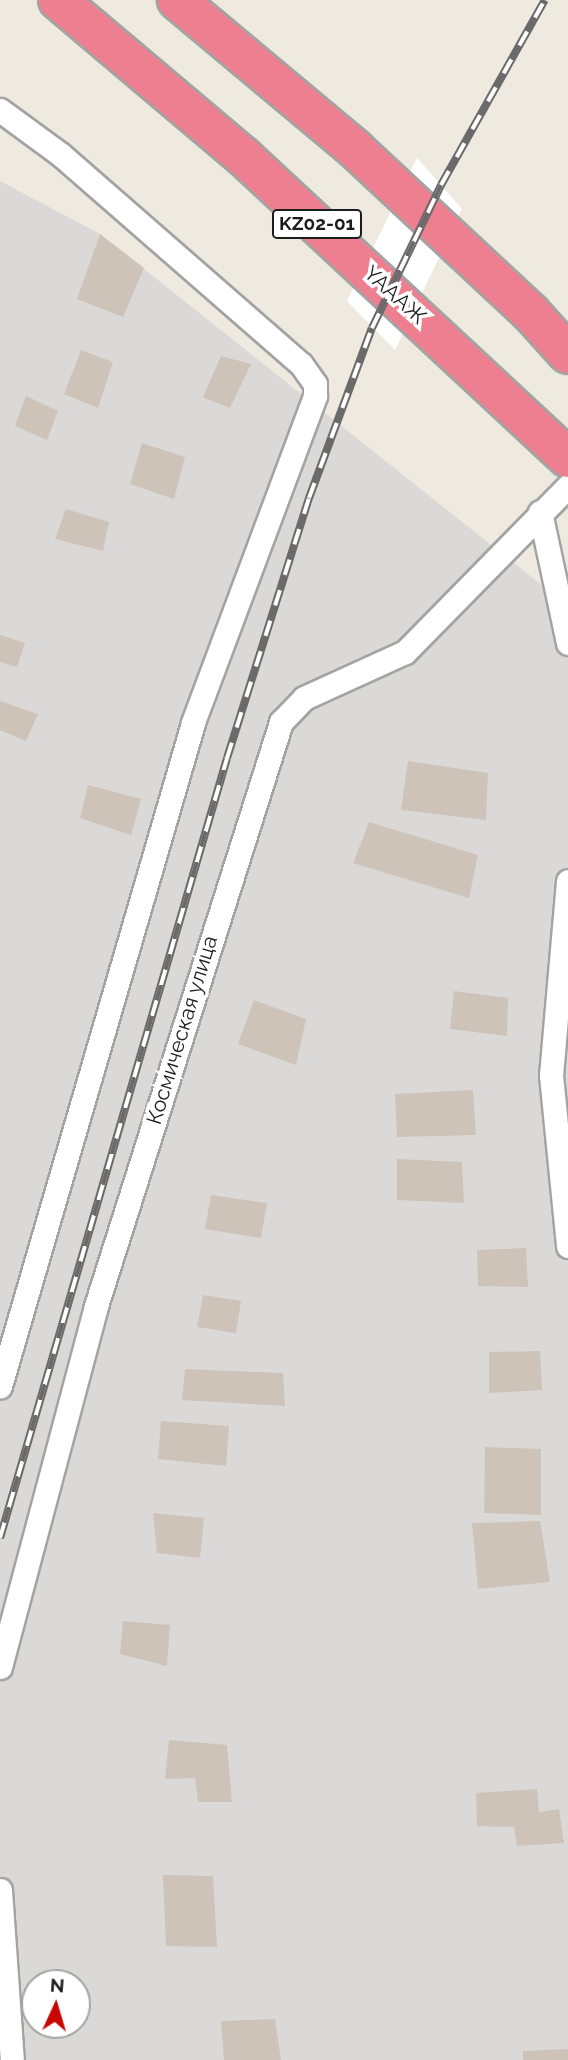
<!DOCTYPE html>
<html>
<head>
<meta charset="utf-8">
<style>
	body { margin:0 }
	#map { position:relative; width:568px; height:2060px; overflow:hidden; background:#eeeae0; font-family:Raleway,sans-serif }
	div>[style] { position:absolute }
	.residential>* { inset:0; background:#dad9d8 }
	.pier>* { inset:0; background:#fff }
	.building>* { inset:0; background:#cec3b9 }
	.roads { filter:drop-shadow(2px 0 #a3a3a3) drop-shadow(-2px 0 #a3a3a3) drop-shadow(0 2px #a3a3a3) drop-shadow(0 -2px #a3a3a3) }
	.street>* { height:23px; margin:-11.5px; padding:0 11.5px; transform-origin:11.5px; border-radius:11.5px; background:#fff }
	.highway>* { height:38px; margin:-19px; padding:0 19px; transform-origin:19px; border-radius:19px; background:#ee7f90 }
	.rail>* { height:8px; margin-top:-4px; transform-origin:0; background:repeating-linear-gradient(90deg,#fff 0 16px,#6a6a6a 0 32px); box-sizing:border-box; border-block:2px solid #6a6a6a }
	span { translate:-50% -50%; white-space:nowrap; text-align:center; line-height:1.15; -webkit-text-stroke:7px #fff; paint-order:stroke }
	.shield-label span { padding:2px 5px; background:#fff; border:2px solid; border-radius:5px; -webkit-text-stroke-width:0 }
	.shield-label { font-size:19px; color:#1c1c1c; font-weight:700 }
	.street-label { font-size:21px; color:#1c1c1c }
	.north { position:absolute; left:21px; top:1969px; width:70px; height:70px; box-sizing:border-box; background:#fff; border:2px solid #a4a4a4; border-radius:50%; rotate:4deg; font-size:19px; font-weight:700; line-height:28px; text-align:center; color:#1c1c1c }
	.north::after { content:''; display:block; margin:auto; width:24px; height:32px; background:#c70700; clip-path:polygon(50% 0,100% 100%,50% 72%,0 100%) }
</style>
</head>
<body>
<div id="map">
	<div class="residential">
		<div style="clip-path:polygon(evenodd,0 181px,100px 234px,568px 606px,568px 2060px,0 2060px,0 181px,35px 1983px,77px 1983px,77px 2025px,35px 2025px,35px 1983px)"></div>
	</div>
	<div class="pier">
		<div style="clip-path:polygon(417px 158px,462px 209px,395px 350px,347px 301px)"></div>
	</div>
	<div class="building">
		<div style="clip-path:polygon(100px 234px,144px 268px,123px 317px,77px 299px)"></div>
		<div style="clip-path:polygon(81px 350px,113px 362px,98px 408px,64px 394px)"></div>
		<div style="clip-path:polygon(221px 356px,251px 364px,230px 408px,203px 397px)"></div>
		<div style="clip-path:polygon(26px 396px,58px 411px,47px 440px,15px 426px)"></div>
		<div style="clip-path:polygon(142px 443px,185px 457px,174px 499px,130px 484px)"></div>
		<div style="clip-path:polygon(66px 509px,109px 522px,103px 551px,55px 539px)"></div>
		<div style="clip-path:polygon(0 635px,25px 643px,17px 667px,0 662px)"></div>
		<div style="clip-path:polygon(0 701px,38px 714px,26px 741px,0 730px)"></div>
		<div style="clip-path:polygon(408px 761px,488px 773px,486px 820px,401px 810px)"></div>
		<div style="clip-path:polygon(88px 785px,141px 799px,131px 835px,80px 818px)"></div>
		<div style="clip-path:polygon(369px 822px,478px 855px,469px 898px,353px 863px)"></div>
		<div style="clip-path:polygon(454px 991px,508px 998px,507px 1036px,450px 1029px)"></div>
		<div style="clip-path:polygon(254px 1000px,306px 1019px,296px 1065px,238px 1044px)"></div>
		<div style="clip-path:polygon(473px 1090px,476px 1135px,397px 1137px,395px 1094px)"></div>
		<div style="clip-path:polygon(397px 1159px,462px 1162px,464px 1203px,397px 1200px)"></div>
		<div style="clip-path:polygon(211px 1195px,267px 1203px,261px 1238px,205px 1229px)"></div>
		<div style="clip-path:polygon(526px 1248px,528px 1287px,478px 1286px,477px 1250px)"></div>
		<div style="clip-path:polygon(203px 1295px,241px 1301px,236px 1333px,197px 1327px)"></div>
		<div style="clip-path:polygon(540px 1351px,542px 1390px,489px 1393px,489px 1352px)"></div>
		<div style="clip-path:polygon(185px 1369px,283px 1373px,285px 1406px,182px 1400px)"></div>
		<div style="clip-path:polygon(161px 1421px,229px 1426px,226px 1466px,158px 1459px)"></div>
		<div style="clip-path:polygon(485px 1447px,541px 1449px,541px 1515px,484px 1513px)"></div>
		<div style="clip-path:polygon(153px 1513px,204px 1518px,200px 1558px,157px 1553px)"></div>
		<div style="clip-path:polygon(540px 1521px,550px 1582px,478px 1589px,472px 1523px)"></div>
		<div style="clip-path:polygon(123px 1621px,170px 1625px,167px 1666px,120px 1654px)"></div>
		<div style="clip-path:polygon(169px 1740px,227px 1745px,232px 1802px,198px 1802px,195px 1778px,165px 1779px)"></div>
		<div style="clip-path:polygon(537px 1789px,539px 1812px,559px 1809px,564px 1843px,517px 1846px,514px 1827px,477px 1826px,476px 1793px)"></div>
		<div style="clip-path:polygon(163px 1875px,213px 1876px,217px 1947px,166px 1946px)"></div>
		<div style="clip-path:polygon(275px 2019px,281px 2060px,224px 2060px,221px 2021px)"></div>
		<div style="clip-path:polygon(568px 2049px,568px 2060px,523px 2060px,523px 2051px)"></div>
	</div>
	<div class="roads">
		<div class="street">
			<div style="left:0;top:110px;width:74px;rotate:36.3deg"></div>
			<div style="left:60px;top:154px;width:320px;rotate:41.1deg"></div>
			<div style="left:301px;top:364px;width:24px;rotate:55deg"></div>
			<div style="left:315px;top:384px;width:12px;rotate:90deg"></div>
			<div style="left:315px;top:396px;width:349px;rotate:110.5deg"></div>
			<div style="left:193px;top:723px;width:691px;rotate:106.23deg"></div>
			<div style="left:540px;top:512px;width:134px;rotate:77.9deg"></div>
			<div style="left:568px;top:881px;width:195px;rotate:95deg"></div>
			<div style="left:551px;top:1075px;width:172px;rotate:84.3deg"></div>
			<div style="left:0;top:1667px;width:374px;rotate:-75.1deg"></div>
			<div style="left:96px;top:1306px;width:613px;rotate:-72.42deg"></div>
			<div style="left:281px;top:722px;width:33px;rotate:-46deg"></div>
			<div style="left:304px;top:698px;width:111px;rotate:-24.5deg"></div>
			<div style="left:405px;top:652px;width:233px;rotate:-45.5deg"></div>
			<div style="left:0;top:1890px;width:170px;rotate:86deg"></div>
		</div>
		<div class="highway">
			<div style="left:58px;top:0;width:243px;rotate:40.2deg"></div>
			<div style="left:244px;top:157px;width:442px;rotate:42.9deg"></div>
			<div style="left:177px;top:0;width:231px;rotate:39.9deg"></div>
			<div style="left:354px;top:148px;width:242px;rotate:43deg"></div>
			<div style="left:531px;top:313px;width:55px;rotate:47.9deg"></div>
		</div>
	</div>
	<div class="rail">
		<div style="left:0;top:1538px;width:812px;rotate:-73.77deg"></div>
		<div style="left:227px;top:758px;width:273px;rotate:-72.5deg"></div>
		<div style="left:309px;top:498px;width:181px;rotate:-69.7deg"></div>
		<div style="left:372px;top:328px;width:159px;rotate:-64.2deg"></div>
		<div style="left:441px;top:185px;width:212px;rotate:-60.7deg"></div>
	</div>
	<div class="shield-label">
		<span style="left:317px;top:224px">KZ02-01</span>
	</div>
	<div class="street-label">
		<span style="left:395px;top:295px;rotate:42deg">ҮАААЖ</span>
		<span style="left:182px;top:1030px;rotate:-73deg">Космическая улица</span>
	</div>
	<div class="north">N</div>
</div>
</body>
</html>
